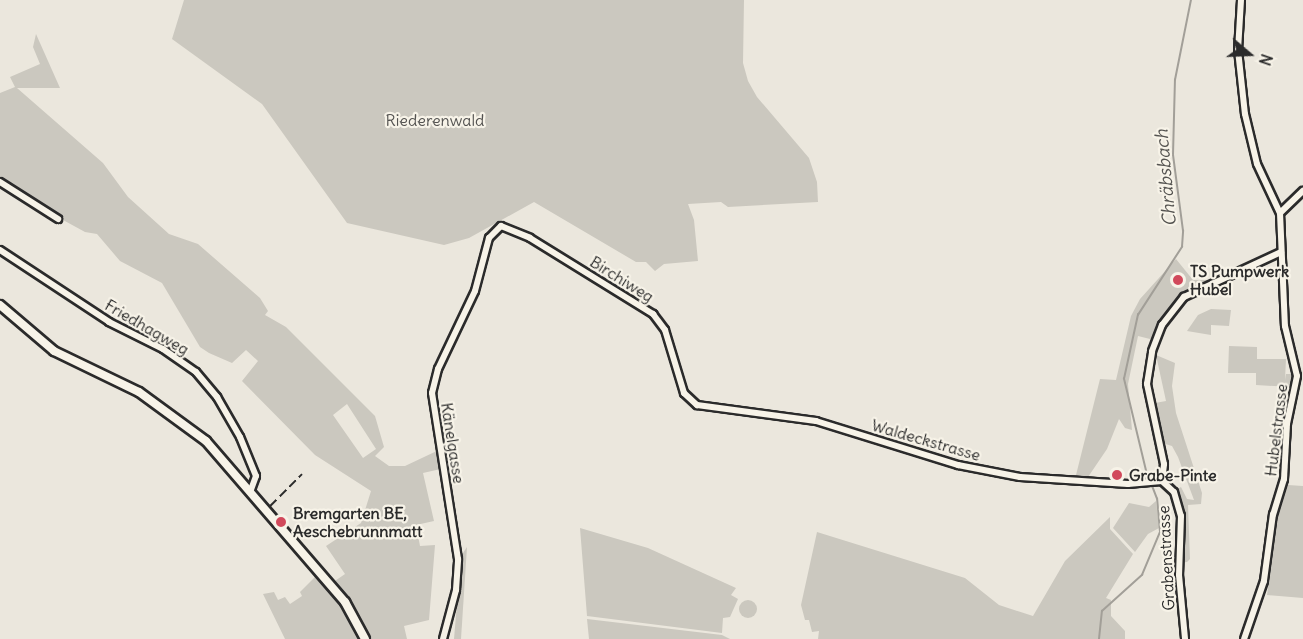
<!DOCTYPE html>
<html>
<head>
<meta charset="utf-8">
<style>
	body { margin:0 }
	#map { position:relative; width:1303px; height:639px; overflow:hidden; background:#ebe7dd; font-family:Delius,sans-serif }
	div>[style] { position:absolute }
	.green>* { inset:0; background:#cbc8bf }
	.round { border-radius:50% }
	.stream>* { height:1.5px; margin:-0.75px; padding:0 0.75px; transform-origin:0.75px; border-radius:0.75px; background:#a29f98 }
	.roads { filter:drop-shadow(2px 0 #2b2b2b) drop-shadow(-2px 0 #2b2b2b) drop-shadow(0 2px #2b2b2b) drop-shadow(0 -2px #2b2b2b) }
	.street>* { height:6px; margin:-3px; padding:0 3px; transform-origin:3px; border-radius:3px; background:#f7f3e8 }
	.secondary>* { height:8px; margin:-4px; padding:0 4px; transform-origin:4px; border-radius:4px; background:#f7f3e8 }
	.rail>* { height:1.5px; margin-top:-0.75px; transform-origin:0; background:repeating-linear-gradient(90deg,#2b2b2b 0 9px,transparent 0 13.5px) }
	.dots>* { width:16px; height:16px; translate:-50% -50%; box-sizing:border-box; border:3px solid #f7f3e8; border-radius:50% }
	span { translate:-50% -50%; white-space:nowrap; text-align:center; line-height:1.15; -webkit-text-stroke:4.5px #f7f3e8; paint-order:stroke }
	.park-label { font-size:16px; color:#535250 }
	.poi-label { font-size:16px; color:#2b2b2b; font-weight:700 }
	.left { translate:0 -50%; text-align:left }
	.street-label { font-size:16px; color:#2b2b2b }
	.water-label { font-size:18px; color:#555451; font-style:italic }
	.north { position:absolute; left:1219px; top:24px; width:60px; height:60px; -webkit-text-stroke:4px #f7f3e8; paint-order:stroke; rotate:109deg; font-size:16px; font-weight:700; line-height:24px; text-align:center; color:#2b2b2b }
	.north::after { content:''; display:block; margin:auto; width:21px; height:27px; background:#2b2b2b; clip-path:polygon(50% 0,100% 100%,50% 72%,0 100%) }
</style>
</head>
<body>
<div id="map">
	<div class="green">
		<div style="clip-path:polygon(184px 0,744px 0,743px 63px,748px 81px,757px 97px,809px 158px,817px 182px,818px 202px,728px 207px,721px 202px,688px 204px,694px 220px,698px 261px,664px 264px,655px 271px,646px 262px,636px 262px,534px 202px,469px 238px,444px 245px,347px 223px,262px 104px,172px 39px)"></div>
		<div style="clip-path:polygon(evenodd,36px 34px,60px 88px,17px 88px,103px 163px,128px 197px,169px 234px,198px 244px,260px 298px,268px 311px,265px 315px,286px 327px,375px 416px,384px 447px,375px 456px,389px 466px,405px 466px,441px 449px,445px 468px,423px 473px,434px 521px,416px 525px,420px 546px,435px 545px,429px 620px,404px 626px,407px 639px,367px 639px,357px 615px,332px 583px,345px 574px,326px 546px,361px 523px,371px 491px,315px 455px,242px 381px,258px 361px,246px 350px,232px 363px,209px 353px,200px 347px,162px 283px,120px 261px,97px 234px,85px 232px,32px 203px,0 180px,0 93px,15px 87px,10px 77px,40px 64px,33px 47px,36px 34px,347px 404px,376px 449px,363px 458px,333px 415px,347px 404px)"></div>
		<div style="clip-path:polygon(1176px 259px,1193px 280px,1212px 280px,1187px 293px,1154px 340px,1138px 336px,1128px 384px,1132px 430px,1125px 428px,1119px 419px,1107px 449px,1086px 480px,1075px 479px,1100px 379px,1116px 380px,1131px 316px,1140px 299px)"></div>
		<div style="clip-path:polygon(1211px 309px,1231px 310px,1229px 326px,1211px 325px,1211px 335px,1187px 331px,1198px 315px)"></div>
		<div style="clip-path:polygon(1229px 346px,1257px 347px,1257px 359px,1286px 359px,1285px 380px,1286px 374px,1292px 374px,1291px 387px,1256px 385px,1256px 373px,1228px 373px)"></div>
		<div style="clip-path:polygon(1156px 355px,1175px 363px,1172px 386px,1176px 413px,1202px 493px,1201px 504px,1188px 505px,1190px 559px,1187px 562px,1177px 563px,1183px 537px,1176px 490px,1181px 487px,1187px 499px,1194px 500px,1178px 457px,1172px 446px,1162px 443px,1155px 403px,1166px 401px)"></div>
		<div style="clip-path:polygon(1288px 485px,1303px 486px,1303px 598px,1267px 595px,1278px 515px)"></div>
		<div style="clip-path:polygon(1156px 501px,1159px 528px,1148px 534px,1135px 552px,1113px 528px,1129px 503px,1149px 507px)"></div>
		<div style="clip-path:polygon(1110px 517px,1110px 529px,1133px 554px,1106px 598px,1111px 600px,1111px 616px,1125px 631px,1125px 639px,818px 639px,819px 631px,812px 632px,809px 620px,805px 620px,801px 605px,817px 532px,965px 578px,999px 605px,1033px 616px,1065px 561px)"></div>
		<div style="clip-path:polygon(580px 528px,648px 548px,736px 588px,731px 595px,738px 599px,730px 617px,723px 618px,722px 633px,587px 616px)"></div>
		<div style="clip-path:polygon(467px 547px,461px 639px,454px 639px,461px 556px)"></div>
		<div style="clip-path:polygon(318px 574px,343px 603px,363px 639px,285px 639px,263px 594px,274px 592px,278px 600px,285px 597px,290px 604px,302px 596px,300px 592px)"></div>
		<div class="round" style="left:739px;top:600px;width:18px;height:18px"></div>
		<div style="clip-path:polygon(587px 619px,722px 635px,730px 639px,589px 639px)"></div>
	</div>
	<div class="stream">
		<div style="left:1148px;top:479px;width:103px;rotate:-103.5deg"></div>
		<div style="left:1124px;top:379px;width:66px;rotate:-77.7deg"></div>
		<div style="left:1138px;top:315px;width:81px;rotate:-57.1deg"></div>
		<div style="left:1182px;top:247px;width:16px;rotate:-86deg"></div>
		<div style="left:1183px;top:231px;width:77px;rotate:-97.5deg"></div>
		<div style="left:1173px;top:155px;width:75px;rotate:-88.5deg"></div>
		<div style="left:1175px;top:80px;width:82px;rotate:-78.7deg"></div>
		<div style="left:1099px;top:639px;width:28px;rotate:-84deg"></div>
		<div style="left:1102px;top:611px;width:54px;rotate:-42deg"></div>
		<div style="left:1142px;top:575px;width:47px;rotate:-67.3deg"></div>
		<div style="left:1160px;top:532px;width:33px;rotate:-95deg"></div>
		<div style="left:1157px;top:499px;width:17px;rotate:-111deg"></div>
	</div>
	<div class="roads">
		<div class="street">
			<div style="left:1241px;top:0;width:50px;rotate:93.4deg"></div>
			<div style="left:1238px;top:50px;width:64px;rotate:83.8deg"></div>
			<div style="left:1245px;top:114px;width:51px;rotate:76.5deg"></div>
			<div style="left:1257px;top:164px;width:54px;rotate:64.9deg"></div>
			<div style="left:1280px;top:213px;width:113px;rotate:87.5deg"></div>
			<div style="left:1285px;top:326px;width:51px;rotate:76.5deg"></div>
			<div style="left:1297px;top:376px;width:49px;rotate:101.8deg"></div>
			<div style="left:1287px;top:424px;width:55px;rotate:93.1deg"></div>
			<div style="left:1284px;top:479px;width:37px;rotate:107deg"></div>
			<div style="left:1273px;top:514px;width:68px;rotate:97.7deg"></div>
			<div style="left:1264px;top:581px;width:61px;rotate:109deg"></div>
			<div style="left:0;top:182px;width:69px;rotate:32.5deg"></div>
			<div style="left:1280px;top:213px;width:32px;rotate:-44deg"></div>
			<div style="left:0;top:250px;width:131px;rotate:33.4deg"></div>
			<div style="left:109px;top:322px;width:60px;rotate:26.6deg"></div>
			<div style="left:163px;top:349px;width:40px;rotate:34.9deg"></div>
			<div style="left:196px;top:372px;width:33px;rotate:50deg"></div>
			<div style="left:217px;top:397px;width:46px;rotate:60.1deg"></div>
			<div style="left:240px;top:437px;width:42px;rotate:67.7deg"></div>
			<div style="left:256px;top:476px;width:15px;rotate:110deg"></div>
			<div style="left:1162px;top:481px;width:17px;rotate:-83deg"></div>
			<div style="left:1164px;top:464px;width:82px;rotate:-102deg"></div>
			<div style="left:1147px;top:384px;width:33px;rotate:-81deg"></div>
			<div style="left:1152px;top:351px;width:28px;rotate:-69deg"></div>
			<div style="left:1162px;top:325px;width:36px;rotate:-52deg"></div>
			<div style="left:1184px;top:297px;width:107px;rotate:-24.9deg"></div>
			<div style="left:1162px;top:481px;width:16px;rotate:43deg"></div>
			<div style="left:1174px;top:492px;width:25px;rotate:74deg"></div>
			<div style="left:1181px;top:516px;width:59px;rotate:91.9deg"></div>
			<div style="left:1179px;top:575px;width:64px;rotate:84.6deg"></div>
			<div style="left:443px;top:639px;width:51px;rotate:-75.1deg"></div>
			<div style="left:456px;top:590px;width:31px;rotate:-86deg"></div>
			<div style="left:458px;top:559px;width:168px;rotate:-98.9deg"></div>
			<div style="left:432px;top:393px;width:25px;rotate:-76deg"></div>
			<div style="left:438px;top:369px;width:86px;rotate:-64.6deg"></div>
			<div style="left:475px;top:291px;width:55px;rotate:-75.2deg"></div>
			<div style="left:489px;top:238px;width:17px;rotate:-45deg"></div>
			<div style="left:501px;top:226px;width:31px;rotate:22deg"></div>
			<div style="left:530px;top:238px;width:145px;rotate:31.7deg"></div>
			<div style="left:653px;top:314px;width:20px;rotate:53deg"></div>
			<div style="left:665px;top:330px;width:66px;rotate:73.2deg"></div>
			<div style="left:684px;top:393px;width:18px;rotate:43deg"></div>
			<div style="left:697px;top:405px;width:120px;rotate:7.7deg"></div>
			<div style="left:816px;top:421px;width:149px;rotate:17.2deg"></div>
			<div style="left:958px;top:465px;width:63px;rotate:11deg"></div>
			<div style="left:1020px;top:477px;width:108px;rotate:3.7deg"></div>
			<div style="left:1128px;top:484px;width:34px;rotate:-5deg"></div>
		</div>
		<div class="secondary">
			<div style="left:0;top:305px;width:71px;rotate:40.4deg"></div>
			<div style="left:54px;top:351px;width:94px;rotate:25.8deg"></div>
			<div style="left:139px;top:392px;width:83px;rotate:36.2deg"></div>
			<div style="left:206px;top:441px;width:213px;rotate:49.2deg"></div>
			<div style="left:345px;top:602px;width:42px;rotate:61.6deg"></div>
		</div>
	</div>
	<div class="rail">
		<div style="left:270px;top:506px;width:45px;rotate:-45deg"></div>
	</div>
	<div class="dots">
		<div style="left:1178px;top:280px;background:#d1495b"></div>
		<div style="left:1117px;top:475px;background:#d1495b"></div>
		<div style="left:281px;top:522px;background:#d1495b"></div>
	</div>
	<div class="park-label">
		<span style="left:435px;top:120px">Riederenwald</span>
	</div>
	<div class="poi-label">
		<span class="left" style="left:1190px;top:280px">TS Pumpwerk<br>Hubel</span>
		<span class="left" style="left:1129px;top:475px">Grabe-Pinte</span>
		<span class="left" style="left:293px;top:522px">Bremgarten BE,<br>Aeschebrunnmatt</span>
	</div>
	<div class="street-label">
		<span style="left:622px;top:279px;rotate:32deg">Birchiweg</span>
		<span style="left:147px;top:327px;rotate:30deg">Friedhagweg</span>
		<span style="left:1276px;top:430px;rotate:-83deg">Hubelstrasse</span>
		<span style="left:926px;top:440px;rotate:16deg">Waldeckstrasse</span>
		<span style="left:453px;top:443px;rotate:81deg">Känelgasse</span>
		<span style="left:1166px;top:558px;rotate:-93deg">Grabenstrasse</span>
	</div>
	<div class="water-label">
		<span style="left:1166px;top:178px;rotate:-95deg">Chräbsbach</span>
	</div>
	<div class="north">N</div>
</div>
</body>
</html>
